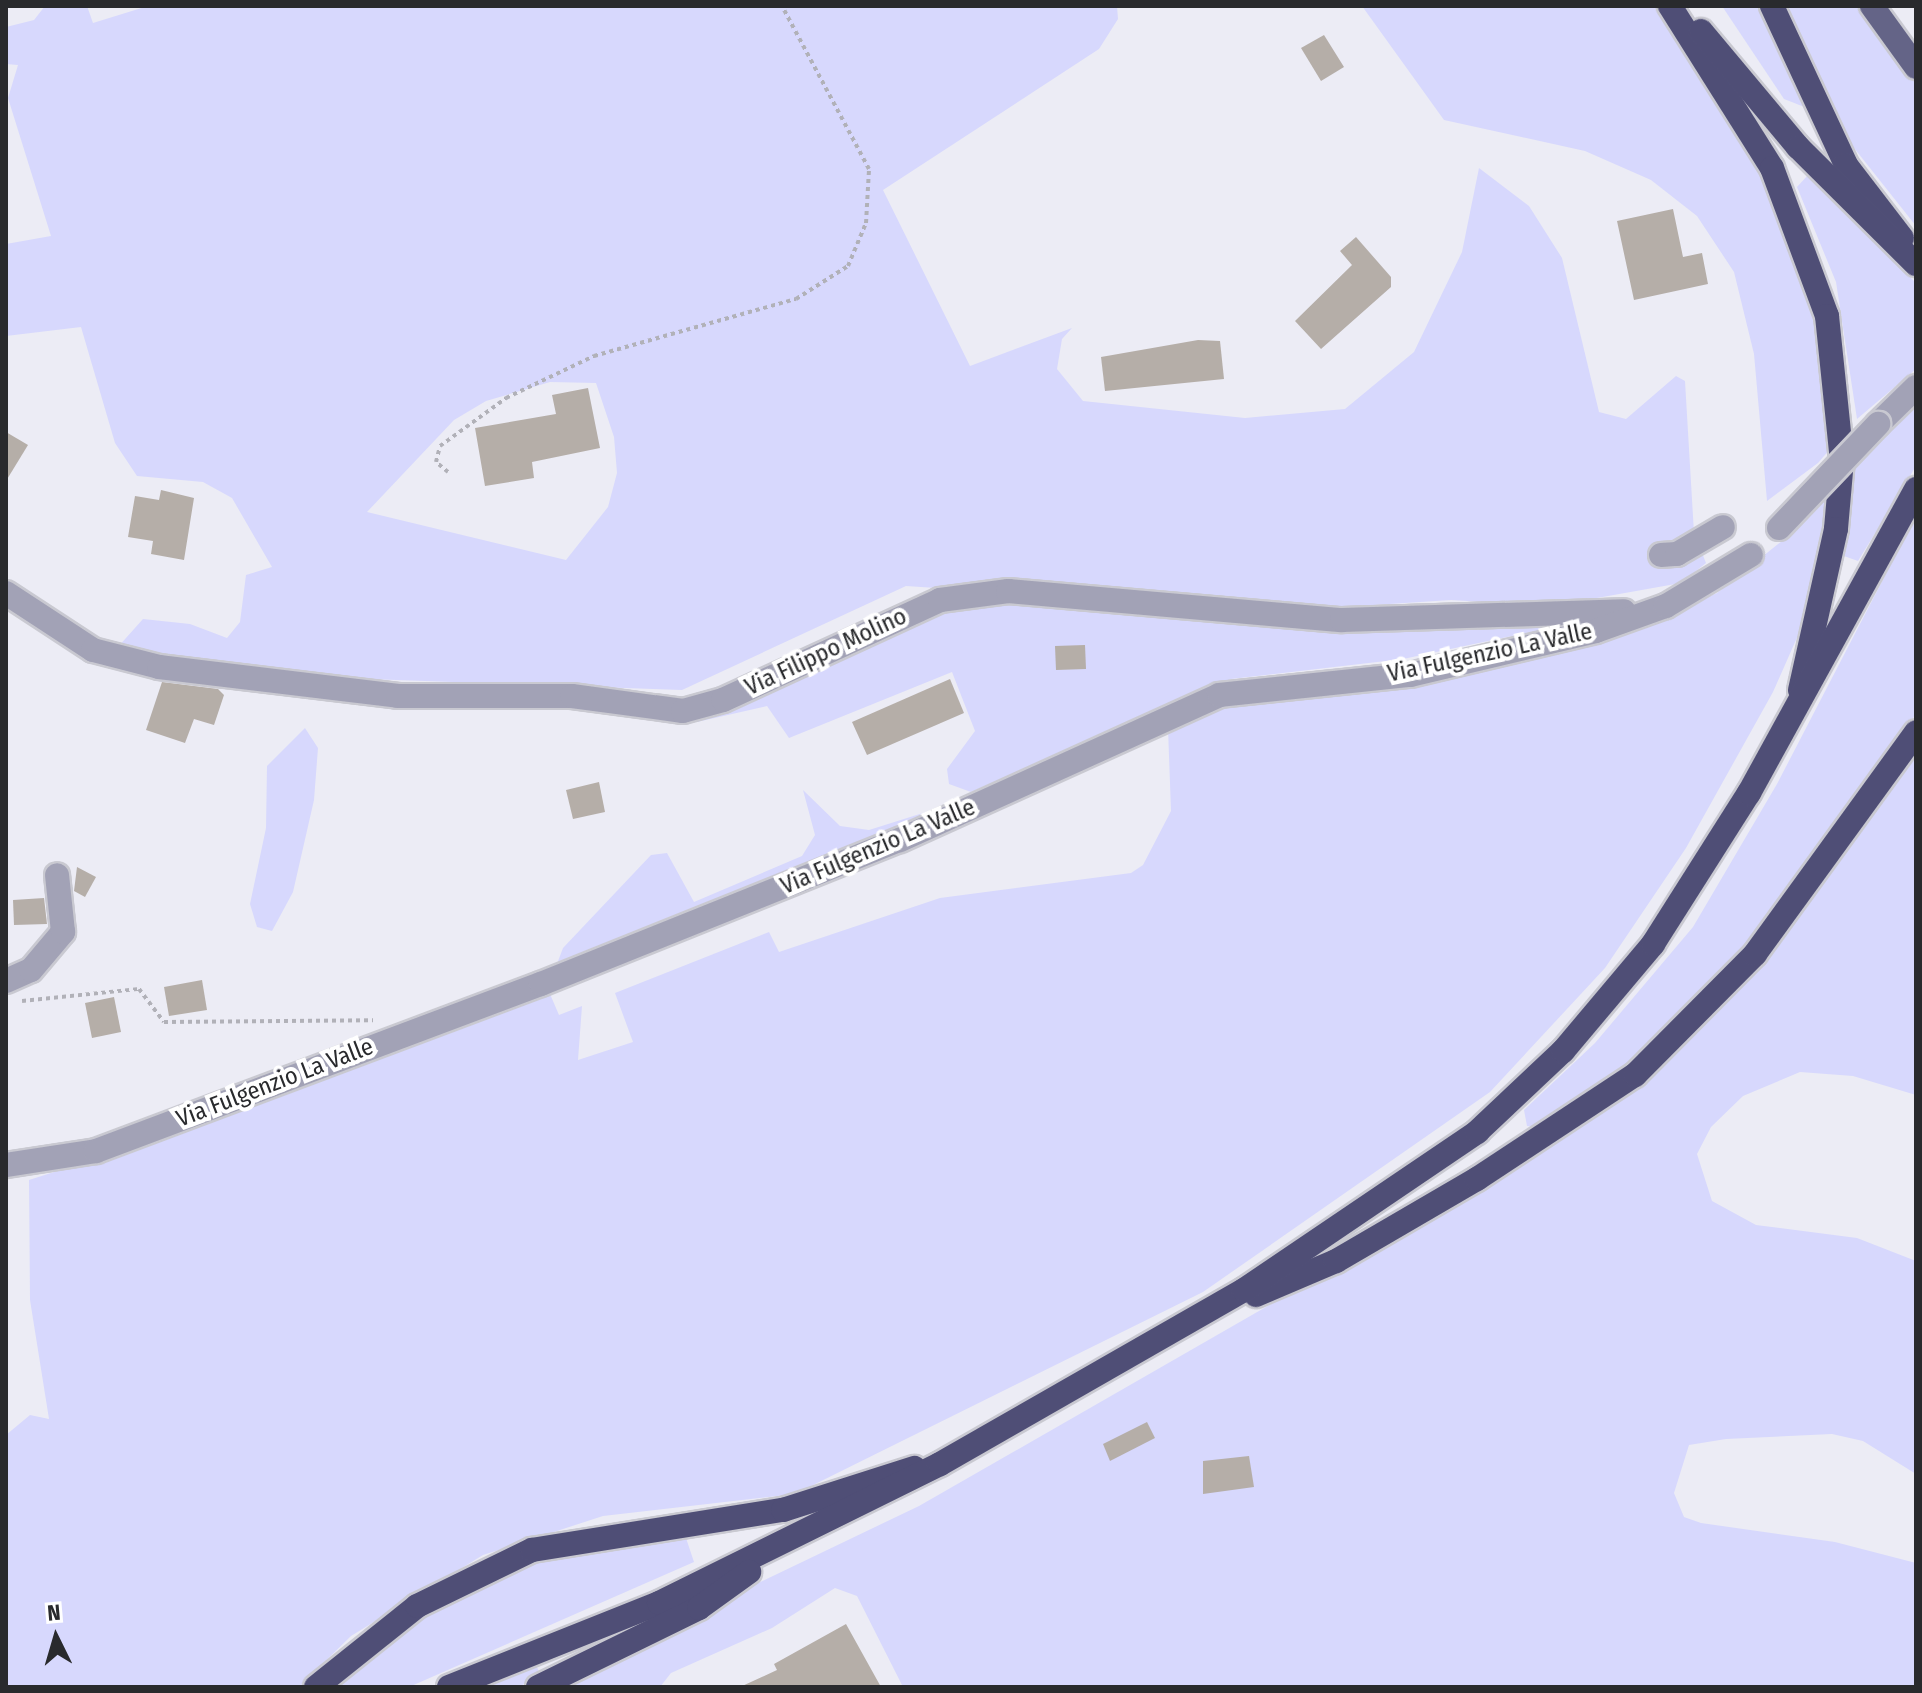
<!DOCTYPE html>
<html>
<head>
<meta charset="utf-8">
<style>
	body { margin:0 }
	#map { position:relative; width:1922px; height:1693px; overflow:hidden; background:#ececf5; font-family:"Fira Sans Condensed",sans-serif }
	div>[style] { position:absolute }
	.green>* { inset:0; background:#d7d8fd }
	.building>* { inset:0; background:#b5aea8 }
	.path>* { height:4px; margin-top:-2px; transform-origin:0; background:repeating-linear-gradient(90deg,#b1b1b8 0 4px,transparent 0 8px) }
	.roads { filter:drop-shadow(2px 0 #c9c9d1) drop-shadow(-2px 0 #c9c9d1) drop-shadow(0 2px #c9c9d1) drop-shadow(0 -2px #c9c9d1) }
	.minor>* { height:24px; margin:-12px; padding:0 12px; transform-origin:12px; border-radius:12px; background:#a2a2b6 }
	.major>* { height:24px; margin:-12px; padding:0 12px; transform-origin:12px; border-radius:12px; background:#646487 }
	.highway>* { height:24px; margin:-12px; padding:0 12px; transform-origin:12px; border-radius:12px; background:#4f4e76 }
	.bridges { filter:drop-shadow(2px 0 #c9c9d1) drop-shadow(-2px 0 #c9c9d1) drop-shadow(0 2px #c9c9d1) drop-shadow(0 -2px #c9c9d1) }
	.minor-bridge>* { height:24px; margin:-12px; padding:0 12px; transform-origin:12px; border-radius:12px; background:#a2a2b6 }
	span { translate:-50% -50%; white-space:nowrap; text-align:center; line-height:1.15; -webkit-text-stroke:8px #fff; paint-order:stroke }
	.street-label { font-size:24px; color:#292a2d }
	.frame { position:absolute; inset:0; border:8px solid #292a2d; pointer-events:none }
	.north { position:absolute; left:16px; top:1597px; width:80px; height:80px; -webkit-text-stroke:6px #fff; paint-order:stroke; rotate:355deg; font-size:22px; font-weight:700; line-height:32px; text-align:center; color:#292a2d }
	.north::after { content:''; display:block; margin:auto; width:28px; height:36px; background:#292a2d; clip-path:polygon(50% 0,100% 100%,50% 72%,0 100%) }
</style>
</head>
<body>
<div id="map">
	<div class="green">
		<div style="clip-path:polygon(evenodd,45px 6px,87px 6px,93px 23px,148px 6px,1117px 6px,1118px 19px,1099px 49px,883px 190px,970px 366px,1072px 328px,1062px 339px,1057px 369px,1083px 401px,1245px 418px,1345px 409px,1414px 352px,1462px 252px,1479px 168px,1529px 206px,1562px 258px,1599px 412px,1626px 419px,1676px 376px,1685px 381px,1694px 533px,1706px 563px,1681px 583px,1552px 606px,1451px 600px,1282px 611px,906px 586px,682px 690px,312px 677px,196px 665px,117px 648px,143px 619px,190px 624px,227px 638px,240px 622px,246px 575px,272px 567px,232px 498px,203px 482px,137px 476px,115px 443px,81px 327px,6px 336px,6px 244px,51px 236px,8px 98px,18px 65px,6px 64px,6px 27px,34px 20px,45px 6px,550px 382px,596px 383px,614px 437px,617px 473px,608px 507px,566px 560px,367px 512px,454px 420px,486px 401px,550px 382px)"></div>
		<div style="clip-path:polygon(1362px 6px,1666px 6px,1769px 172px,1816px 288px,1837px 441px,1818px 463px,1767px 501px,1754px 354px,1734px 272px,1697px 216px,1651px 180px,1585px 151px,1444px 120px)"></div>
		<div style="clip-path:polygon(1722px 6px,1764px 6px,1807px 108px,1784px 99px)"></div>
		<div style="clip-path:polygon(1787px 6px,1862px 6px,1916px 78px,1916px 226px,1831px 119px)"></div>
		<div style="clip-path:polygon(1808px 175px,1916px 283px,1916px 369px,1857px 419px,1836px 282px,1797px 187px)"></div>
		<div style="clip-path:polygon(1916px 401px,1916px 466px,1858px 561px,1844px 556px,1851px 470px)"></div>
		<div style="clip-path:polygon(1831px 488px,1803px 624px,1773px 692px,1686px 848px,1605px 968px,1490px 1092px,1203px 1292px,795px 1494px,603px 1516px,483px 1555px,351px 1636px,299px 1687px,6px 1687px,6px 1435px,30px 1415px,49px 1419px,30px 1300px,29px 1180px,224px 1118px,547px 987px,559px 1015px,582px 1006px,578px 1060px,633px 1042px,615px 993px,769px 932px,779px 952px,940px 898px,1131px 873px,1143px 865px,1171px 811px,1168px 728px,1229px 702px,1561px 648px,1641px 628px,1717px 593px,1787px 537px)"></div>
		<div style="clip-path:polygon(1916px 516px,1916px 714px,1726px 969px,1623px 1072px,1543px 1128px,1527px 1126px,1524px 1110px,1595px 1043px,1693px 927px,1777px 784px)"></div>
		<div style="clip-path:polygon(1010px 599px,1593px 619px,1403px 659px,1231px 679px,971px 792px,949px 784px,947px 769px,975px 731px,952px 672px,789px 738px,767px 706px,697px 722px,676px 715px,906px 618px)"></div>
		<div style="clip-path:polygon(305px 728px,318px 748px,314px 800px,293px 892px,272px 931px,257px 927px,250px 904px,266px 828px,267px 766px)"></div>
		<div style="clip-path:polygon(1916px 753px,1916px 1095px,1853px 1076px,1800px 1072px,1743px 1096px,1711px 1127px,1697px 1154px,1712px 1201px,1756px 1225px,1857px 1238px,1916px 1261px,1916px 1474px,1863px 1441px,1832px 1434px,1726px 1439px,1689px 1445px,1674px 1493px,1684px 1517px,1701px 1523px,1835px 1542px,1916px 1563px,1916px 1687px,903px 1687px,857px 1596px,835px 1588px,772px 1628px,671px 1673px,660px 1687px,563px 1687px,708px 1607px,919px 1506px,1587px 1123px,1664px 1064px,1770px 956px)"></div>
		<div style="clip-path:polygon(803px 790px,840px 826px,869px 830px,942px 807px,921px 822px,555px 969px,563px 948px,651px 855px,667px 853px,694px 902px,802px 856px,815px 835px)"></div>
		<div style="clip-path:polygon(685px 1535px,694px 1562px,409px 1687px,326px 1687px,421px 1613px,538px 1555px)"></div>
		<div style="clip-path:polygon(535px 1663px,541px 1676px,518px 1687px,481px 1687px)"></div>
	</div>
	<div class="building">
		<div style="clip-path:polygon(1324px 35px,1344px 67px,1321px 81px,1301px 48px)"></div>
		<div style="clip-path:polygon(1673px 209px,1683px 257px,1702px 253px,1708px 284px,1634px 300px,1617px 221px)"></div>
		<div style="clip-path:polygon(1356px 237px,1391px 277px,1391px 287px,1321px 349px,1295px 321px,1352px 265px,1340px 251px)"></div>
		<div style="clip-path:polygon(1198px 340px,1220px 341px,1224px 379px,1105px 391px,1101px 357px)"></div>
		<div style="clip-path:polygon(588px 388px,600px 448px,532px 462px,534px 478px,485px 486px,475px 428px,556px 414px,552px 395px)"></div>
		<div style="clip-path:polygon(6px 432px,28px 445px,6px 481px)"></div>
		<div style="clip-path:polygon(161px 490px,194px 498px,184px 560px,151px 554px,153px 541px,128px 537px,135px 496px,159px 500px)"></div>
		<div style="clip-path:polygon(1085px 645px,1086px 669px,1056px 670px,1055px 646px)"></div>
		<div style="clip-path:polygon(950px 679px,964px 713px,867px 755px,852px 722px)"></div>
		<div style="clip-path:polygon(162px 682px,218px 689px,224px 695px,214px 725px,194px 719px,185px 743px,146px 730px)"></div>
		<div style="clip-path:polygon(599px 782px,605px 812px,573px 819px,566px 790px)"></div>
		<div style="clip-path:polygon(77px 867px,96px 877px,85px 897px,74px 891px)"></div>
		<div style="clip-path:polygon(44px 898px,47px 924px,14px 925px,13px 900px)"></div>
		<div style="clip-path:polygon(202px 980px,207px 1010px,169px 1016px,164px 987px)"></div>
		<div style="clip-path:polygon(114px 997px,121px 1032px,92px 1038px,85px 1003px)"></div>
		<div style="clip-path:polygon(1147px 1422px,1155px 1438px,1110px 1461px,1103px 1444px)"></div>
		<div style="clip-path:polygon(1249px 1456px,1254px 1487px,1203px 1494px,1203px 1461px)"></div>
		<div style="clip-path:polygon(846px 1624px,881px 1687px,740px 1687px,777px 1670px,774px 1664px)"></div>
	</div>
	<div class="path">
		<div style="left:448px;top:472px;width:16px;rotate:-140deg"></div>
		<div style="left:436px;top:462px;width:16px;rotate:-76deg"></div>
		<div style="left:440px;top:446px;width:82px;rotate:-36deg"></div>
		<div style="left:506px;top:398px;width:98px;rotate:-25.5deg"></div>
		<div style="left:594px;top:356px;width:210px;rotate:-15.8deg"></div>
		<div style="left:796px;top:299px;width:62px;rotate:-32.4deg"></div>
		<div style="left:848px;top:266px;width:47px;rotate:-67.3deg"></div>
		<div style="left:866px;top:223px;width:54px;rotate:-86.8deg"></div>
		<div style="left:869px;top:169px;width:185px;rotate:-118.1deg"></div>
		<div style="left:22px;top:1001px;width:118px;rotate:-5.9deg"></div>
		<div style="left:139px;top:989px;width:41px;rotate:52.9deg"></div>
		<div style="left:164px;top:1022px;width:209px;rotate:-0.5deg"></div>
	</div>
	<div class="roads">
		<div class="minor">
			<div style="left:1878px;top:424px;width:53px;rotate:-44.2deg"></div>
			<div style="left:1661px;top:555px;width:16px;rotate:-4deg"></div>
			<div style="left:1677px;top:554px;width:53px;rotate:-30.4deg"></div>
			<div style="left:6px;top:593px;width:104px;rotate:33.2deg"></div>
			<div style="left:93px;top:650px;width:68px;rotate:14.4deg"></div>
			<div style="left:159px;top:667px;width:241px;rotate:6.9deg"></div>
			<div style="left:398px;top:696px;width:174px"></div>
			<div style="left:572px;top:696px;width:112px;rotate:7.7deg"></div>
			<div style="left:683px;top:711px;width:41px;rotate:-15.4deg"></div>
			<div style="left:723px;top:700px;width:239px;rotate:-24.7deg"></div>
			<div style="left:940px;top:600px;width:69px;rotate:-7.5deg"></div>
			<div style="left:1008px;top:591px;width:335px;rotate:5deg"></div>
			<div style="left:1342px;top:620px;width:282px;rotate:-1.8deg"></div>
			<div style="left:6px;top:981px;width:27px;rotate:-24deg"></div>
			<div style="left:31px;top:970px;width:50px;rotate:-49.9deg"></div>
			<div style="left:63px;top:932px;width:57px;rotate:-96deg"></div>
			<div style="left:6px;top:1165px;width:91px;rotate:-8.8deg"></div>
			<div style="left:96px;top:1151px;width:475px;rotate:-20.6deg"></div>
			<div style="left:541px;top:984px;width:387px;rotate:-21.9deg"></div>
			<div style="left:900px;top:840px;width:350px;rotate:-24.4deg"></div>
			<div style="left:1219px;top:695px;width:192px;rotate:-6deg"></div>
			<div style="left:1410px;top:675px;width:191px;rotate:-13.3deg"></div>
			<div style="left:1596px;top:631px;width:74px;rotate:-19.7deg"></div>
			<div style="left:1666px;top:606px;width:99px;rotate:-31deg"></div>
		</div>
		<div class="major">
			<div style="left:1872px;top:6px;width:75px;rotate:54.2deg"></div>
		</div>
		<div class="highway">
			<div style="left:1670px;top:6px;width:191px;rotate:57.8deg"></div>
			<div style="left:1772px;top:168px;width:158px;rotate:69.6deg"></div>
			<div style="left:1827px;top:316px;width:145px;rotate:84.1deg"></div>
			<div style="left:1842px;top:460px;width:69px;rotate:95deg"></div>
			<div style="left:1836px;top:529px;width:165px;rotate:102.6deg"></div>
			<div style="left:1772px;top:6px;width:175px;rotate:65deg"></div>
			<div style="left:1846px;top:165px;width:92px;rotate:52.5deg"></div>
			<div style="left:1701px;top:31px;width:151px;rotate:50.1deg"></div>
			<div style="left:1798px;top:147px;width:166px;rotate:44.8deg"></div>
			<div style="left:1256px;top:1295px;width:87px;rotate:-23deg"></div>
			<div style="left:1336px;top:1261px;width:163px;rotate:-30.2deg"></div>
			<div style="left:1477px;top:1179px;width:189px;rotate:-33.4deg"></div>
			<div style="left:1635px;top:1075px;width:170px;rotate:-45.2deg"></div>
			<div style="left:1755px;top:954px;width:274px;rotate:-54deg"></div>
			<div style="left:316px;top:1687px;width:129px;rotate:-38.7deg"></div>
			<div style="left:417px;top:1606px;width:128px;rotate:-26deg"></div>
			<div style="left:532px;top:1550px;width:254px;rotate:-9.1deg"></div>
			<div style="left:783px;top:1510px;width:138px;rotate:-17.8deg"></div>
			<div style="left:449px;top:1687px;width:226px;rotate:-21.8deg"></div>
			<div style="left:659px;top:1603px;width:313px;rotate:-26.3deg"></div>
			<div style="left:940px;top:1464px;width:350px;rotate:-29.8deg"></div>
			<div style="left:1244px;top:1290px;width:282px;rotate:-34.1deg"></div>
			<div style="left:1477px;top:1132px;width:118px;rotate:-43.3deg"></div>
			<div style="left:1563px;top:1051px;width:140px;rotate:-49.9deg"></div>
			<div style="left:1653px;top:944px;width:179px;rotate:-57.6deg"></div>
			<div style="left:1749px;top:793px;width:347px;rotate:-61.2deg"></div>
			<div style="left:538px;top:1687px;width:179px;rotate:-26.1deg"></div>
			<div style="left:699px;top:1608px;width:62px;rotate:-35.8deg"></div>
		</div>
	</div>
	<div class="bridges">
		<div class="minor-bridge">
			<div style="left:1779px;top:528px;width:144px;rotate:-46.4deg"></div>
		</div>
	</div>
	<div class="street-label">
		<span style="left:826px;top:652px;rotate:-25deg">Via Filippo Molino</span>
		<span style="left:1490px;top:653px;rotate:-12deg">Via Fulgenzio La Valle</span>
		<span style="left:878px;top:847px;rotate:-23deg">Via Fulgenzio La Valle</span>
		<span style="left:275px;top:1083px;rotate:-21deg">Via Fulgenzio La Valle</span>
	</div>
	<div class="frame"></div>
	<div class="north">N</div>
</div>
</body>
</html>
